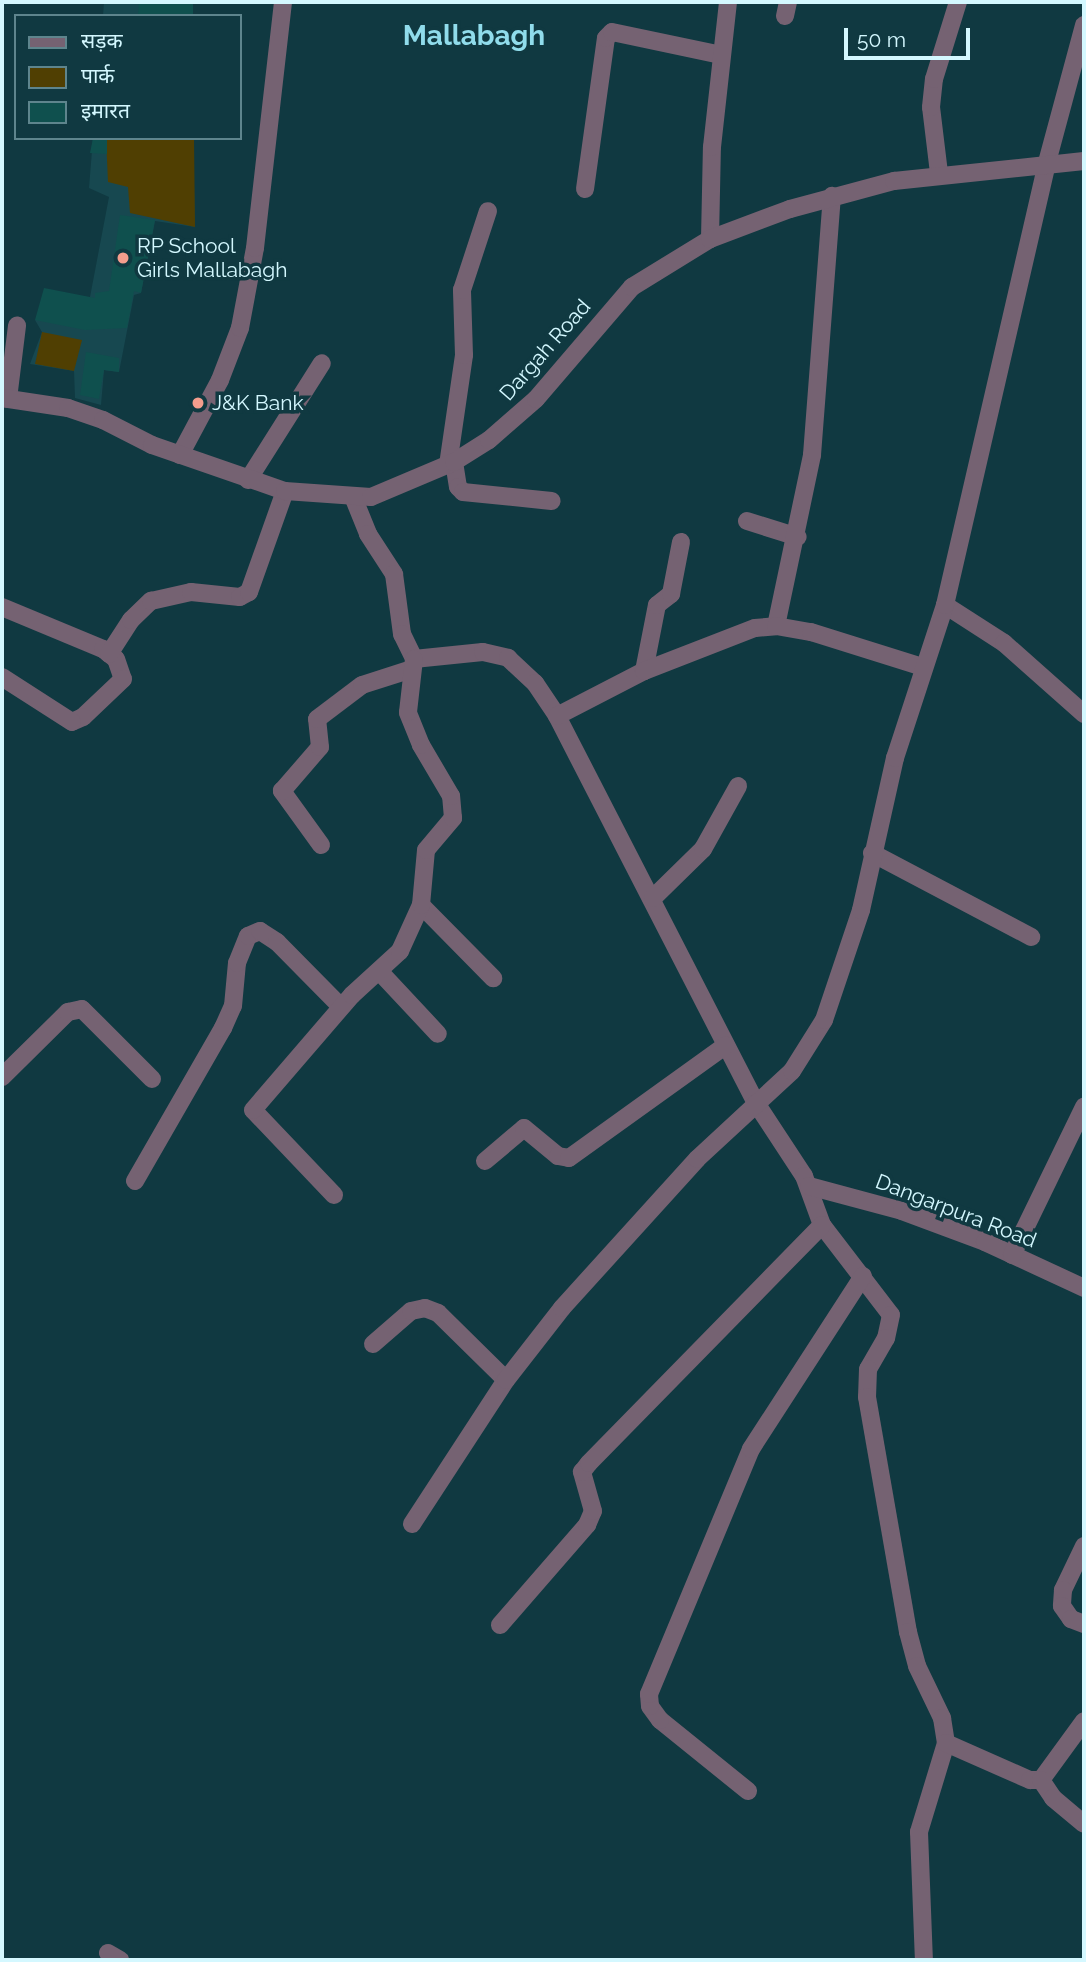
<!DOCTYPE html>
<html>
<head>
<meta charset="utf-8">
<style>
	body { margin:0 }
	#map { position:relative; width:1086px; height:1962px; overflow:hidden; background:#103941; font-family:Raleway,"Noto Sans Devanagari",sans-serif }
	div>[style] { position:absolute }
	.built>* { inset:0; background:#174850 }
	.green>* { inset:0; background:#503f02 }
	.building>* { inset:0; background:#0f504e }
	.minor>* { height:18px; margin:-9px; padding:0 9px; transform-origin:9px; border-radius:9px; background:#756272 }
	.tertiary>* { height:18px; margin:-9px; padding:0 9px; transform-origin:9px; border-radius:9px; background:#756272 }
	.dots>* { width:19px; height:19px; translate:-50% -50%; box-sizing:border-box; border:4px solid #103941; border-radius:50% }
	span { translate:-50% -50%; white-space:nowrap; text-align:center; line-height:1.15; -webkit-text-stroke:7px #103941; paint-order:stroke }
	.poi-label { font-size:21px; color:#d4f8ff }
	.left { translate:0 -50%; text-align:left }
	.street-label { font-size:21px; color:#d4f8ff }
	.district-label { font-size:28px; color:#90dceb; font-weight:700 }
	.frame { position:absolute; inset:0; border:4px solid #d4f8ff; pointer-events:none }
	.legend { position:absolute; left:14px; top:14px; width:228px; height:126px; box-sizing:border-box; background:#103941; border:2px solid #5e858d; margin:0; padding:9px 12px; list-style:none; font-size:21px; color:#d4f8ff }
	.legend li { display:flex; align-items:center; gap:14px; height:35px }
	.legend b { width:35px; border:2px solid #5e858d }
	.scale { position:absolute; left:844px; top:28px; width:126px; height:32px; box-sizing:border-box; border:4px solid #d4f8ff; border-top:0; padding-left:9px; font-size:21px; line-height:24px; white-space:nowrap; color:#d4f8ff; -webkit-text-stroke:5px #103941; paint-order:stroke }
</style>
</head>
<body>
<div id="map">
	<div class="built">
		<div style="clip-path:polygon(104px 2px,193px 2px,193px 16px,103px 16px)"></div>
		<div style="clip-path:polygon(93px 138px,193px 138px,195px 227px,155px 221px,141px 293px,134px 295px,119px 372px,104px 370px,101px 405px,75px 398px,74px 371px,30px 364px,42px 332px,35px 320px,90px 297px,109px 197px,89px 188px)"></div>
	</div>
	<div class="green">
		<div style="clip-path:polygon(106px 138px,194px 138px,195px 227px,130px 213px,128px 187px,108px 182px)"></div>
		<div style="clip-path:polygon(42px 332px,82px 340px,74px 371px,35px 364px)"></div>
	</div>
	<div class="building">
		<div style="clip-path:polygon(139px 2px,193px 2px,193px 16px,138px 16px)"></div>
		<div style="clip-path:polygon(93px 138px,107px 138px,107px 154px,90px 153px)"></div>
		<div style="clip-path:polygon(120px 215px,155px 220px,141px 293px,134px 291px,127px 328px,85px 330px,35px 320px,44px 288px,95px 298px,95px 293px,109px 291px)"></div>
		<div style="clip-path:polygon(86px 352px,119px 358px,119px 372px,104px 370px,99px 399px,80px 395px)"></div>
	</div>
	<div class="minor">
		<div style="left:785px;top:16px;width:14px;rotate:-78deg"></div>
		<div style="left:939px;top:173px;width:66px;rotate:-96.9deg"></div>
		<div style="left:931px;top:107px;width:28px;rotate:-84deg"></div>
		<div style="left:934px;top:79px;width:81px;rotate:-72.7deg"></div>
		<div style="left:585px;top:189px;width:152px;rotate:-82.1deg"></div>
		<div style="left:606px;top:38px;width:8px;rotate:-45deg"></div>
		<div style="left:612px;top:32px;width:111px;rotate:11.9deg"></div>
		<div style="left:710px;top:239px;width:92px;rotate:-88.8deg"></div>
		<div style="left:712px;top:147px;width:146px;rotate:-83.7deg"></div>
		<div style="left:8px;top:399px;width:74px;rotate:-83deg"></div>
		<div style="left:180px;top:455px;width:85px;rotate:-61.9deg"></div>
		<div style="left:220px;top:380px;width:56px;rotate:-69deg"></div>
		<div style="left:240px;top:328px;width:81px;rotate:-79.4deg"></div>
		<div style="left:255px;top:248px;width:248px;rotate:-83.5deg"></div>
		<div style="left:454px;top:462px;width:25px;rotate:81deg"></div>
		<div style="left:458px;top:487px;width:7px;rotate:45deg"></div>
		<div style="left:463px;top:492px;width:89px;rotate:5.8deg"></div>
		<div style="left:448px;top:465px;width:111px;rotate:-81.7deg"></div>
		<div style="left:464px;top:355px;width:65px;rotate:-91.8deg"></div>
		<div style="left:462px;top:290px;width:83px;rotate:-71.8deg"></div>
		<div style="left:248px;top:480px;width:138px;rotate:-57.7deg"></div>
		<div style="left:354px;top:499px;width:38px;rotate:68deg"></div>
		<div style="left:368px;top:534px;width:48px;rotate:57deg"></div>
		<div style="left:394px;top:574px;width:61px;rotate:82.4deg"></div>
		<div style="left:402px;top:634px;width:28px;rotate:64deg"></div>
		<div style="left:414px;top:659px;width:69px;rotate:-5.8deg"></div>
		<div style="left:483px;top:652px;width:26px;rotate:13deg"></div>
		<div style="left:508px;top:658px;width:37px;rotate:43deg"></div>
		<div style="left:535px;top:683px;width:40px;rotate:56deg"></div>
		<div style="left:557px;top:716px;width:435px;rotate:62.8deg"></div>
		<div style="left:756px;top:1103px;width:87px;rotate:56.7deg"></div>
		<div style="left:804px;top:1176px;width:52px;rotate:69.8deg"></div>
		<div style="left:822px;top:1225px;width:113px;rotate:52.5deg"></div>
		<div style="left:891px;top:1315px;width:24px;rotate:102deg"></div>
		<div style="left:886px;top:1338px;width:36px;rotate:120deg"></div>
		<div style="left:868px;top:1369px;width:28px;rotate:92deg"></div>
		<div style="left:867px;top:1397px;width:239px;rotate:80.1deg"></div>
		<div style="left:908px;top:1632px;width:35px;rotate:75deg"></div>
		<div style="left:917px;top:1666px;width:58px;rotate:64.3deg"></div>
		<div style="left:942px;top:1718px;width:25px;rotate:81deg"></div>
		<div style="left:946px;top:1743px;width:93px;rotate:106.9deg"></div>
		<div style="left:919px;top:1832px;width:128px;rotate:87.8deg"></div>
		<div style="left:747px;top:521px;width:53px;rotate:17.4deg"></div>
		<div style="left:945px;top:605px;width:70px;rotate:32.8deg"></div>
		<div style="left:1004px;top:643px;width:107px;rotate:41.6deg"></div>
		<div style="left:2px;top:607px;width:109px;rotate:22.6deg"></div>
		<div style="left:103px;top:649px;width:16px;rotate:38deg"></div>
		<div style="left:116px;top:659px;width:21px;rotate:71deg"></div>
		<div style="left:123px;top:679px;width:55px;rotate:136.5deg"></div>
		<div style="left:83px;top:717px;width:12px;rotate:156deg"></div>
		<div style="left:72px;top:722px;width:83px;rotate:-147.3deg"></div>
		<div style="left:776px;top:626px;width:175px;rotate:-78.1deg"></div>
		<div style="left:812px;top:455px;width:260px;rotate:-85.6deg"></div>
		<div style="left:109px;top:654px;width:40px;rotate:-57.1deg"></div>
		<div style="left:131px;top:620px;width:28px;rotate:-44deg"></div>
		<div style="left:151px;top:601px;width:41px;rotate:-12.7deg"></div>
		<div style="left:191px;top:592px;width:49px;rotate:5.8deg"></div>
		<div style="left:240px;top:597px;width:10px;rotate:-29deg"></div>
		<div style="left:249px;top:592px;width:107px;rotate:-70.4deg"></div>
		<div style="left:644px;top:671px;width:67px;rotate:-78.9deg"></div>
		<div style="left:657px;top:605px;width:18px;rotate:-38deg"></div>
		<div style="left:671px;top:594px;width:53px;rotate:-79.1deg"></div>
		<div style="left:557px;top:716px;width:98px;rotate:-27.3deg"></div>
		<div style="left:644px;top:671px;width:119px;rotate:-21.2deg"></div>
		<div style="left:755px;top:628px;width:21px;rotate:-5deg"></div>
		<div style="left:776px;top:626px;width:36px;rotate:10deg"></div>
		<div style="left:811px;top:632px;width:117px;rotate:17.4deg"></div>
		<div style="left:321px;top:845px;width:67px;rotate:-125.8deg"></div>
		<div style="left:282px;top:791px;width:58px;rotate:-49.2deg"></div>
		<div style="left:320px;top:747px;width:28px;rotate:-96deg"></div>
		<div style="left:317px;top:719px;width:56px;rotate:-37.1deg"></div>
		<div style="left:362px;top:685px;width:52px;rotate:-17.7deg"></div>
		<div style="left:872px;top:853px;width:180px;rotate:27.8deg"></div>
		<div style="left:653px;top:898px;width:70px;rotate:-44.4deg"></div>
		<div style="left:703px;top:849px;width:72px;rotate:-60.9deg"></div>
		<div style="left:421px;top:905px;width:103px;rotate:45.4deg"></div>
		<div style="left:379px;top:971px;width:86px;rotate:46.9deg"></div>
		<div style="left:2px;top:1077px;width:93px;rotate:-44.6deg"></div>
		<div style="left:68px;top:1012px;width:14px;rotate:-12deg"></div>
		<div style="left:82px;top:1009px;width:99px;rotate:45deg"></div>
		<div style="left:485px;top:1161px;width:51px;rotate:-40.2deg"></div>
		<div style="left:524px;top:1128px;width:44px;rotate:39.5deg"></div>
		<div style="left:558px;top:1156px;width:11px;rotate:10deg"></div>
		<div style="left:569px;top:1158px;width:193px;rotate:-35.7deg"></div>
		<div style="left:135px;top:1181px;width:177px;rotate:-60.1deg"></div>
		<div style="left:223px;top:1028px;width:24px;rotate:-66deg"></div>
		<div style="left:233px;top:1006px;width:43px;rotate:-84.7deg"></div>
		<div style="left:237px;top:963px;width:29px;rotate:-68deg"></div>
		<div style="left:248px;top:936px;width:13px;rotate:-23deg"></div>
		<div style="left:260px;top:931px;width:20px;rotate:33deg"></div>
		<div style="left:277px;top:942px;width:91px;rotate:45.4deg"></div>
		<div style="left:809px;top:1186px;width:96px;rotate:15deg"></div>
		<div style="left:902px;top:1211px;width:89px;rotate:20.5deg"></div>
		<div style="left:985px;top:1242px;width:109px;rotate:24.9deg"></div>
		<div style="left:334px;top:1195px;width:117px;rotate:-133.6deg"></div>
		<div style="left:253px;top:1110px;width:152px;rotate:-49.3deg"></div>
		<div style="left:352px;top:995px;width:65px;rotate:-42.5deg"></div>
		<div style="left:400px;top:951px;width:51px;rotate:-65.5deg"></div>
		<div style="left:421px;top:905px;width:55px;rotate:-84.8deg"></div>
		<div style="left:426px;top:850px;width:42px;rotate:-49.8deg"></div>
		<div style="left:453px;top:818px;width:22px;rotate:-95deg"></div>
		<div style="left:451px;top:796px;width:59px;rotate:-120.5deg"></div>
		<div style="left:421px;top:745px;width:35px;rotate:-112deg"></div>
		<div style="left:408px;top:712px;width:53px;rotate:-83.5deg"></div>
		<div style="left:1012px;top:1255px;width:165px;rotate:-64.1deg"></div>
		<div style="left:373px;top:1344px;width:50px;rotate:-41deg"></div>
		<div style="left:411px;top:1311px;width:14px;rotate:-12deg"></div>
		<div style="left:425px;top:1308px;width:14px;rotate:21deg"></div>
		<div style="left:438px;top:1313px;width:95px;rotate:44.6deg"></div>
		<div style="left:412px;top:1524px;width:172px;rotate:-56.9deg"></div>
		<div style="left:506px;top:1380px;width:91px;rotate:-52.1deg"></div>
		<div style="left:562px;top:1308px;width:201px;rotate:-47.8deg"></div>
		<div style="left:697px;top:1159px;width:129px;rotate:-42.8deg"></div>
		<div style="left:792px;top:1071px;width:60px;rotate:-57.9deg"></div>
		<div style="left:824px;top:1020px;width:116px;rotate:-71.4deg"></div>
		<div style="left:861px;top:910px;width:156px;rotate:-77.4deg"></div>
		<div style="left:895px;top:758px;width:161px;rotate:-71.9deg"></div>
		<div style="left:945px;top:605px;width:450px;rotate:-77deg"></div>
		<div style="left:1046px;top:166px;width:146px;rotate:-74.9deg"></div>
		<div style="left:1084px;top:1546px;width:49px;rotate:115.5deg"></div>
		<div style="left:1063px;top:1590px;width:16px;rotate:94deg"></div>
		<div style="left:1062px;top:1606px;width:16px;rotate:55deg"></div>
		<div style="left:1071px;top:1619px;width:14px;rotate:21deg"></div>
		<div style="left:500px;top:1625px;width:133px;rotate:-49deg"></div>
		<div style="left:587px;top:1525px;width:15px;rotate:-67deg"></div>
		<div style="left:593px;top:1511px;width:41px;rotate:-105.8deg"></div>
		<div style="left:582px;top:1472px;width:11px;rotate:-52deg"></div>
		<div style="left:589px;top:1463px;width:333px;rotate:-45.6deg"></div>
		<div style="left:946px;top:1743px;width:92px;rotate:23.8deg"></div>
		<div style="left:1030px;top:1780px;width:11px"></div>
		<div style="left:1041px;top:1780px;width:73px;rotate:-53.9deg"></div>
		<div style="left:1041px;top:1780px;width:22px;rotate:56deg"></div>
		<div style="left:1053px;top:1798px;width:40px;rotate:40deg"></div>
		<div style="left:748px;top:1791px;width:113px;rotate:-141.1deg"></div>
		<div style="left:660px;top:1720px;width:17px;rotate:-126deg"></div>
		<div style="left:650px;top:1706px;width:12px;rotate:-95deg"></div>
		<div style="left:649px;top:1694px;width:265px;rotate:-67.4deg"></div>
		<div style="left:751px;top:1449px;width:206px;rotate:-57.1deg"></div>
		<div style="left:108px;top:1953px;width:14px;rotate:30deg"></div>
	</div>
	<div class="tertiary">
		<div style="left:2px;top:398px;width:67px;rotate:8.6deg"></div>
		<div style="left:68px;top:408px;width:37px;rotate:19deg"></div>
		<div style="left:103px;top:420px;width:55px;rotate:27deg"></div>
		<div style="left:152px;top:445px;width:141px;rotate:19.1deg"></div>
		<div style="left:285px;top:491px;width:86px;rotate:4deg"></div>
		<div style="left:371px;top:497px;width:90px;rotate:-22.9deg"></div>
		<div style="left:454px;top:462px;width:41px;rotate:-32.2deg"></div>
		<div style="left:489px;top:440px;width:62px;rotate:-41.1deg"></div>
		<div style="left:536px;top:399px;width:148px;rotate:-49.4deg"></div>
		<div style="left:632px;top:287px;width:92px;rotate:-31.6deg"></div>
		<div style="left:710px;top:239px;width:85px;rotate:-20.6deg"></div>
		<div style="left:790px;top:209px;width:108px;rotate:-15.1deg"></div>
		<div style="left:894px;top:181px;width:191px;rotate:-6deg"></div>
	</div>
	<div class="dots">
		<div style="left:123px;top:258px;background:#f49d8d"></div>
		<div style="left:198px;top:403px;background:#f49d8d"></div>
	</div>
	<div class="poi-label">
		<span class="left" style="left:137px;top:258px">RP School<br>Girls Mallabagh</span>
		<span class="left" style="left:212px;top:403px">J&amp;K Bank</span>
	</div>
	<div class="street-label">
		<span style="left:545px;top:350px;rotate:-49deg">Dargah Road</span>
		<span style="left:956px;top:1211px;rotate:21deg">Dangarpura Road</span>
	</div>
	<div class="district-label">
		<span style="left:474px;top:36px">Mallabagh</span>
	</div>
	<div class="frame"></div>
	<ul class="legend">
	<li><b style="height:9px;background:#756272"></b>सड़क</li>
	<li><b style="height:19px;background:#503f02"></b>पार्क</li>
	<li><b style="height:19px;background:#0f504e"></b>इमारत</li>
	</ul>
	<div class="scale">50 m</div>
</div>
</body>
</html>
